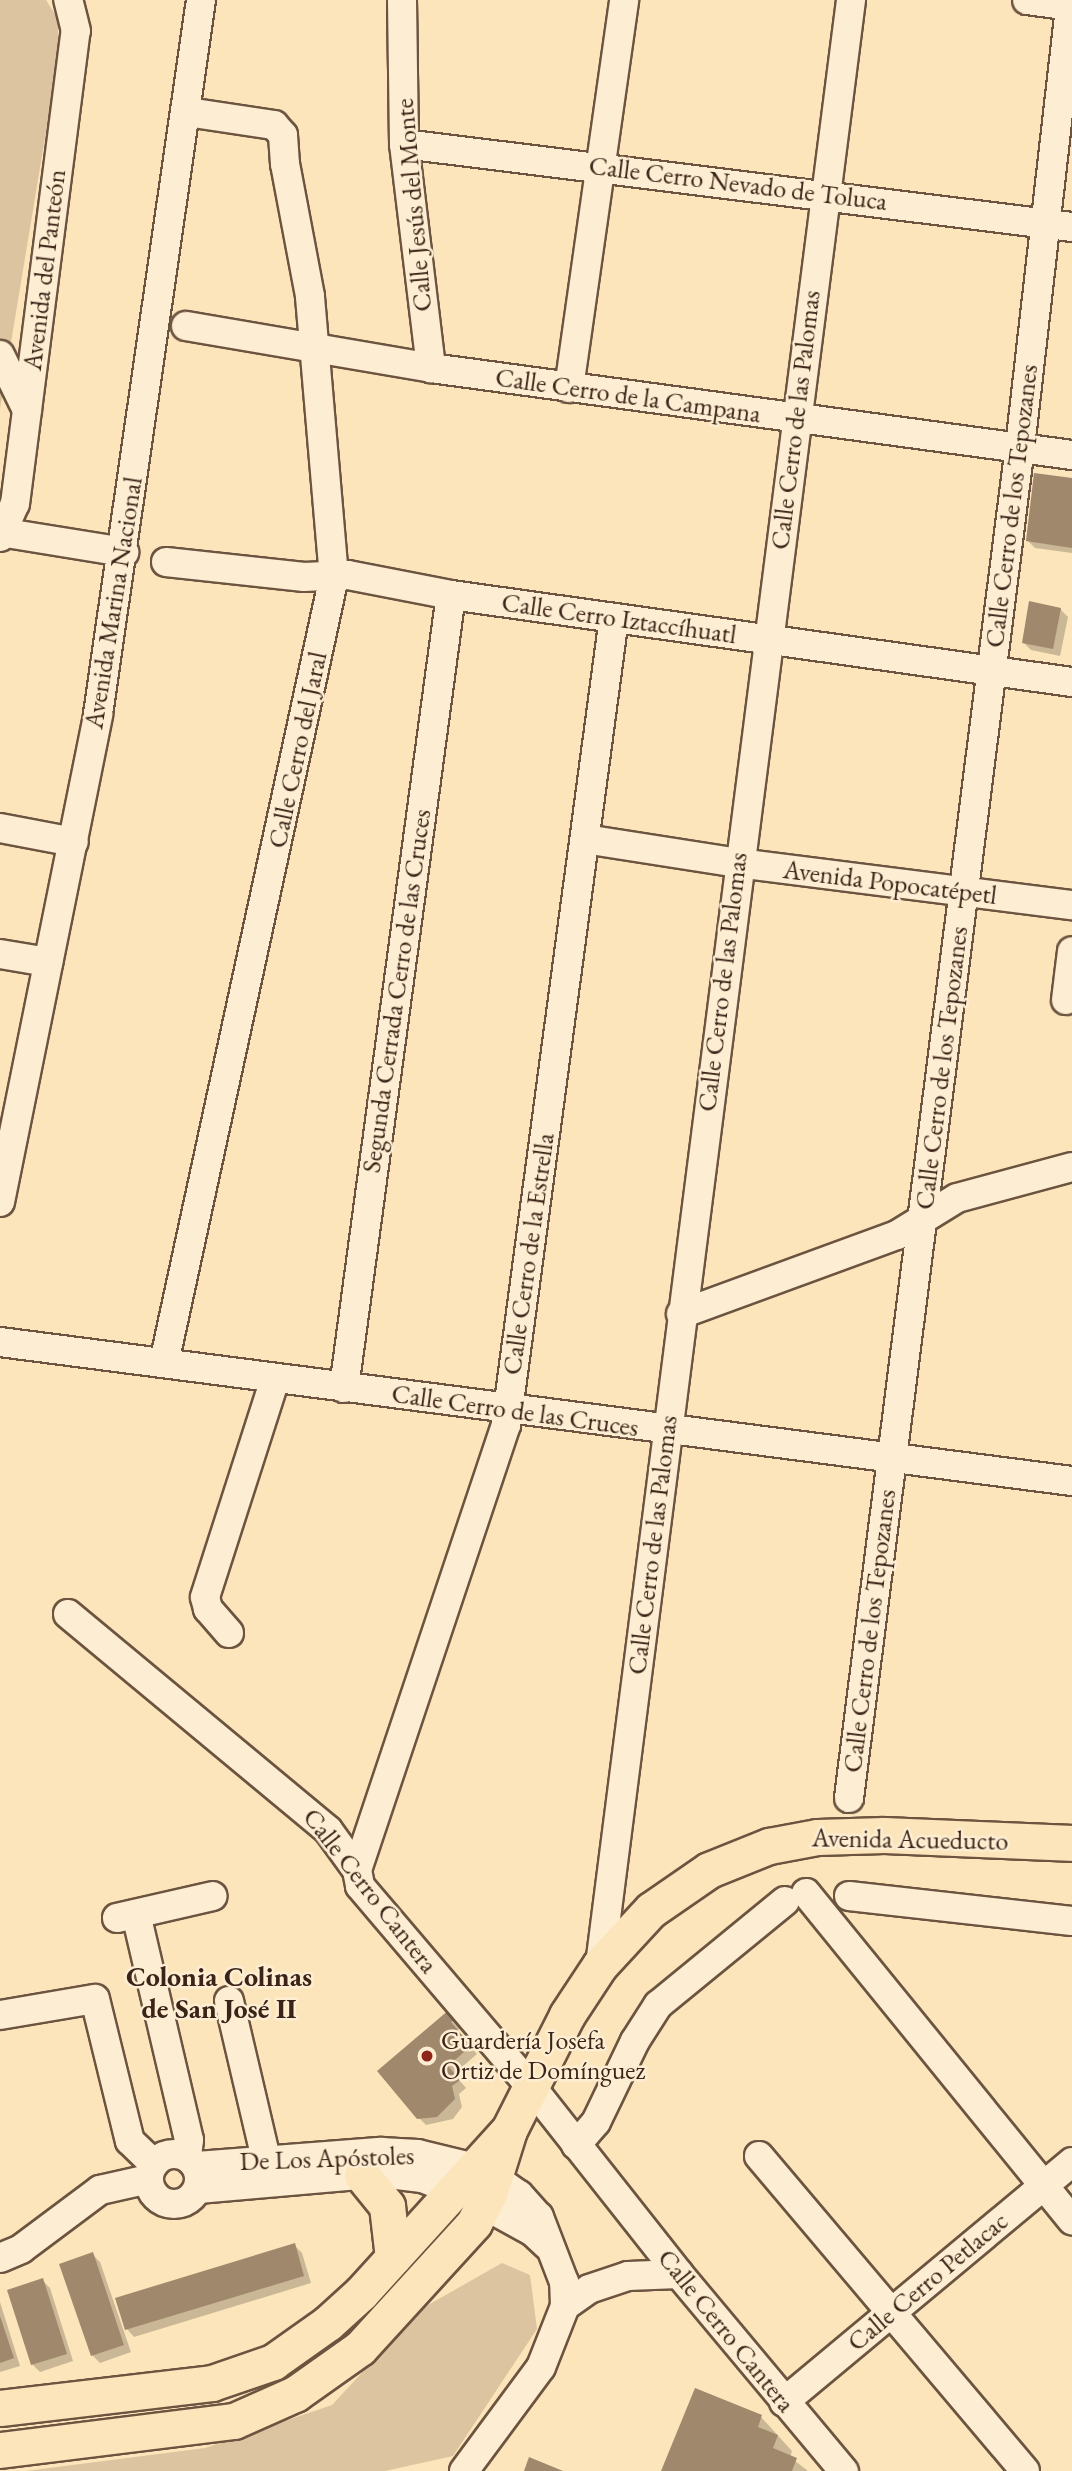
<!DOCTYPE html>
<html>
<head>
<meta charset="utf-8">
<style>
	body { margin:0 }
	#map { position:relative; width:1072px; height:2471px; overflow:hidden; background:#fce5bb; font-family:"EB Garamond",serif }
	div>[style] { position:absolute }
	.green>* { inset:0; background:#dbc49f }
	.shadow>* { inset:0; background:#0003 }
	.building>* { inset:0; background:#a0886c }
	.roads { filter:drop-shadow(2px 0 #6c5440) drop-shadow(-2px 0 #6c5440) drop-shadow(0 2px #6c5440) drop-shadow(0 -2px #6c5440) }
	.minor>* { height:28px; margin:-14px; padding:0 14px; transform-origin:14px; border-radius:14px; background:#fdeed3 }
	.minor>.ring { margin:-14px; padding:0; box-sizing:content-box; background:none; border:28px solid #fdeed3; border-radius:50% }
	.major>* { height:35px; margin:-17.5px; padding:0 17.5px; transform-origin:17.5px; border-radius:17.5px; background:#fce5bb }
	.dots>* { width:19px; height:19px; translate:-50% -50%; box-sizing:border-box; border:4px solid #fdeed3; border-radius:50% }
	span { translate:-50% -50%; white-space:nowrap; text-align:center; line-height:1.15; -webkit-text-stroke:5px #fdeed3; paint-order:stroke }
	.street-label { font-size:26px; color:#3c2317 }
	.poi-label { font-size:26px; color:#3c2317 }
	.left { translate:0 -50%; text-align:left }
	.neighbourhood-label { font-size:28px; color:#3c2317; font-weight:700 }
</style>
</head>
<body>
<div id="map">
	<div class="green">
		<div style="clip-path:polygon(0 0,46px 0,58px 19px,58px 59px,0 409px)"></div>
		<div style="clip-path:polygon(502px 2263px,530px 2275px,537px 2329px,453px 2456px,385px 2471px,26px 2471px,205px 2448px,332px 2405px,421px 2309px)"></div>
	</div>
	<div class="shadow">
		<div style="clip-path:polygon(1072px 480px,1072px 553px,1035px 548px,1028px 541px)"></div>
		<div style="clip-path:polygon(1060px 609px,1068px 617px,1060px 656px,1031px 650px,1023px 642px)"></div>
		<div style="clip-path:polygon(450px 2011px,463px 2025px,457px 2031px,477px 2054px,454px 2074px,466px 2088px,459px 2094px,462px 2107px,453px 2119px,426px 2125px,418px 2117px)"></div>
		<div style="clip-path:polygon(294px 2245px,302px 2253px,311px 2283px,134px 2337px,127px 2329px)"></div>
		<div style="clip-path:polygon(92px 2254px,100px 2262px,131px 2352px,100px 2363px,92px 2355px)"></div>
		<div style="clip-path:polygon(42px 2280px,50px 2288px,73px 2361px,40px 2372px,32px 2364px)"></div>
		<div style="clip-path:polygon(0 2302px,20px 2366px,0 2372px)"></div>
		<div style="clip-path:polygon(761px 2417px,792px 2451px,790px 2457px,808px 2471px,663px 2471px)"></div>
	</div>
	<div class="building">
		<div style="clip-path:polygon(1034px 473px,1072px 478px,1072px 548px,1026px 541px)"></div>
		<div style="clip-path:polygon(1029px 601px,1061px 608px,1053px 649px,1022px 643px)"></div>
		<div style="clip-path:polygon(450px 2009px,457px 2017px,451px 2022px,471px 2046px,448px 2066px,460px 2080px,452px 2086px,455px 2099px,437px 2117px,417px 2119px,377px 2071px)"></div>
		<div style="clip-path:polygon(295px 2243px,304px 2276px,125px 2330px,115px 2298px)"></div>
		<div style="clip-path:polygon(93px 2252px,124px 2345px,91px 2356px,59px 2264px)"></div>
		<div style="clip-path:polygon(43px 2278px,67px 2354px,31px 2365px,7px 2290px)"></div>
		<div style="clip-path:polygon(0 2316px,14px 2358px,0 2363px)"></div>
		<div style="clip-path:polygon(695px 2388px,762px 2415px,758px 2427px,778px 2435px,773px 2448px,797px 2458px,792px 2471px,661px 2471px)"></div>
		<div style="clip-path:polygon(529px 2457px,563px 2471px,524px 2471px)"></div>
	</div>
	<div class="roads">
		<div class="minor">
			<div style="left:402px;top:0;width:144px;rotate:89.2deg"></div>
			<div style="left:404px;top:144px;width:226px;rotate:83.1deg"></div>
			<div style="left:1027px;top:0;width:45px;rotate:7.6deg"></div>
			<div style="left:404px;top:144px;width:673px;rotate:7.08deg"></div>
			<div style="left:186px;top:326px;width:249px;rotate:9.7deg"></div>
			<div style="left:431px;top:368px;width:647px;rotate:7.73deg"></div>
			<div style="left:0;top:355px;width:61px;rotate:63.9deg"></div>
			<div style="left:569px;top:388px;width:392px;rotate:-81.9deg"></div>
			<div style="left:0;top:532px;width:126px;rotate:9.2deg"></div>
			<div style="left:0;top:537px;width:36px;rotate:-66deg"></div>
			<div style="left:15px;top:504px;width:477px;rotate:-82.7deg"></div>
			<div style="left:76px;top:31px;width:32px;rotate:-104deg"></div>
			<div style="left:166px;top:562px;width:139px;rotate:6.2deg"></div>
			<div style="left:304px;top:577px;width:44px;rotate:-2.6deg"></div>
			<div style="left:348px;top:575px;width:105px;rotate:11deg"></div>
			<div style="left:451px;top:595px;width:627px;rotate:7.98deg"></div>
			<div style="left:0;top:828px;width:75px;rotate:10.7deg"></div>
			<div style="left:585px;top:839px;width:155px;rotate:8.9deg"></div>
			<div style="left:738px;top:863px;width:337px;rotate:7.2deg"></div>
			<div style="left:0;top:954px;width:49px;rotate:9.5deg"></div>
			<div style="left:1066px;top:1000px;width:49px;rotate:-83deg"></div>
			<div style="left:0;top:1202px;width:498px;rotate:-78.6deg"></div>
			<div style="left:98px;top:714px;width:721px;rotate:-81.79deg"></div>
			<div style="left:681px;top:1314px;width:230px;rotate:-20.1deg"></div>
			<div style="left:897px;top:1235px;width:70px;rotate:-31.7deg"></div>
			<div style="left:957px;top:1198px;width:119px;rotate:-15.1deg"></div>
			<div style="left:0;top:1342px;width:1081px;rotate:7.39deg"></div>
			<div style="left:164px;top:1363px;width:804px;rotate:-77.8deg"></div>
			<div style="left:334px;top:577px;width:282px;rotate:-94.9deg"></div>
			<div style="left:310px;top:296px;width:134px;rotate:-100.7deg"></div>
			<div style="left:285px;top:164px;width:29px;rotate:-94deg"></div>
			<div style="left:283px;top:135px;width:13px;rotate:-132deg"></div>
			<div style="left:274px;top:125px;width:88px;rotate:-171.5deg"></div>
			<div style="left:344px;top:1388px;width:800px;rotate:-82.32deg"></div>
			<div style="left:68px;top:1614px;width:338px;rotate:39.7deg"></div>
			<div style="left:328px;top:1830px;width:49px;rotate:54.1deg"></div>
			<div style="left:357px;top:1870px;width:16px;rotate:79deg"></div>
			<div style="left:360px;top:1886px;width:267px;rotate:49.6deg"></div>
			<div style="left:533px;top:2089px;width:236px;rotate:51.7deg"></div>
			<div style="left:679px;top:2274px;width:257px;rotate:50.1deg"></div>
			<div style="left:229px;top:1633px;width:32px;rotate:-131deg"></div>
			<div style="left:208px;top:1609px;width:12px;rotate:-104deg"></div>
			<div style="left:205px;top:1597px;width:229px;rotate:-72.2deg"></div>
			<div style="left:849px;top:1798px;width:1362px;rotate:-82.79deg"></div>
			<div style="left:1020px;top:447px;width:450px;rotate:-83.5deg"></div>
			<div style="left:357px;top:1870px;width:469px;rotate:-71.5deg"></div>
			<div style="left:506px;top:1425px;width:814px;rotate:-82.38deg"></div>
			<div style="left:806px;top:1893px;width:422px;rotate:50.9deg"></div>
			<div style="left:849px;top:1896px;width:224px;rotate:6.4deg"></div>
			<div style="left:136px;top:1914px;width:232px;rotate:76.8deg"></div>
			<div style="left:189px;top:2140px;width:17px;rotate:97deg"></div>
			<div style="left:117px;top:1918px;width:98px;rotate:-12.9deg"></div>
			<div style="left:600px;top:1965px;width:1981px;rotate:-82.72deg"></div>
			<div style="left:229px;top:2001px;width:162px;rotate:76.8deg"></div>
			<div style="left:0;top:2015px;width:96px;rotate:-9.6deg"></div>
			<div style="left:95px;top:1999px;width:146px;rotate:76.2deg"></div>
			<div style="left:130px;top:2141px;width:33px;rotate:44deg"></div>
			<div style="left:576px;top:2145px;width:30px;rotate:-49deg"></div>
			<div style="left:596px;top:2122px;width:90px;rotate:-64.3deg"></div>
			<div style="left:635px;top:2041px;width:43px;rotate:-57.4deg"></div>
			<div style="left:658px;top:2005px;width:164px;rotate:-39.3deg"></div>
			<div class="ring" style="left:149px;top:2154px;width:22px;height:22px"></div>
			<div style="left:759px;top:2156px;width:412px;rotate:49.8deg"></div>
			<div style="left:197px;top:2166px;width:185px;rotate:-4.4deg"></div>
			<div style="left:381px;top:2152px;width:37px;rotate:3deg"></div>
			<div style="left:418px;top:2154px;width:55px;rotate:13.8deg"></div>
			<div style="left:198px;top:2189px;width:184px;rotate:-5deg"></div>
			<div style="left:381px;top:2173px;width:41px;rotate:7deg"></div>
			<div style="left:422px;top:2178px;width:31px;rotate:21deg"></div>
			<div style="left:484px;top:2205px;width:56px;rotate:28.9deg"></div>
			<div style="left:533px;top:2232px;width:19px;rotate:43deg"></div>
			<div style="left:0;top:2258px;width:23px;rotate:-23deg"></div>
			<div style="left:21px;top:2249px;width:99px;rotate:-36.8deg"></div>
			<div style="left:100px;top:2190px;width:50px;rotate:-12.7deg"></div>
			<div style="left:565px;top:2306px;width:29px;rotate:-35deg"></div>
			<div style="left:589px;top:2289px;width:41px;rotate:-18.4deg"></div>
			<div style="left:628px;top:2276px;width:51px;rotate:-2.2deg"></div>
			<div style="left:784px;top:2402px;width:375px;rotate:-39.8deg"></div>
			<div style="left:464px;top:2471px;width:129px;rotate:-53.5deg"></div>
			<div style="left:541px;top:2367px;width:66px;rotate:-68.5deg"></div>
			<div style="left:565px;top:2306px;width:24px;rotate:-92deg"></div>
			<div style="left:564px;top:2282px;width:70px;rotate:-111deg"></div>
			<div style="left:539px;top:2217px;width:30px;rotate:-132deg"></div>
			<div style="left:519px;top:2195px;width:29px;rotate:-145deg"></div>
		</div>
		<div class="major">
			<div style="left:362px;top:2175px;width:40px;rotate:51deg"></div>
			<div style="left:387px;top:2206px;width:52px;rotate:83.4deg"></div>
			<div style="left:0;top:2408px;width:213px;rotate:-6.7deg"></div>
			<div style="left:212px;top:2383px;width:65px;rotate:-19deg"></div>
			<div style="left:273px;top:2362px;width:67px;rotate:-35.3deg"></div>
			<div style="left:328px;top:2323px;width:45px;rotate:-42.3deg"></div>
			<div style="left:361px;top:2293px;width:217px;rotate:-47.8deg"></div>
			<div style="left:0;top:2450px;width:236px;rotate:-7.1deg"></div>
			<div style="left:234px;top:2421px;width:67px;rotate:-23.9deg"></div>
			<div style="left:295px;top:2394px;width:80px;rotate:-35.3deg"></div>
			<div style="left:360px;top:2348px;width:169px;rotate:-47.6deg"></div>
			<div style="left:474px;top:2223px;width:33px;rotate:-63deg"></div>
			<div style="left:489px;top:2194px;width:67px;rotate:-72.6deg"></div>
			<div style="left:509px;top:2130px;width:129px;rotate:-63.2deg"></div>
			<div style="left:567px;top:2015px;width:60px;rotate:-56.6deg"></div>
			<div style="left:600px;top:1965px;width:75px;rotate:-47.2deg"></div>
			<div style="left:651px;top:1910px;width:70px;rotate:-34.6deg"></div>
			<div style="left:709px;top:1870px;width:65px;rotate:-21.8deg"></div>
			<div style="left:769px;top:1846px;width:49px;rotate:-10.6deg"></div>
			<div style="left:817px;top:1837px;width:67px;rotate:-1.7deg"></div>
			<div style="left:884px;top:1835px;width:188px;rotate:2.4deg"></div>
		</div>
	</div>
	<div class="dots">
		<div style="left:427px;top:2056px;background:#8f2418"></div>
	</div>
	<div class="street-label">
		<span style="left:738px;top:184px;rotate:7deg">Calle Cerro Nevado de Toluca</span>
		<span style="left:414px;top:205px;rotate:-95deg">Calle Jesús del Monte</span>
		<span style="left:45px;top:270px;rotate:-83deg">Avenida del Panteón</span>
		<span style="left:628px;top:396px;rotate:8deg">Calle Cerro de la Campana</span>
		<span style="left:796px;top:420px;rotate:-83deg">Calle Cerro de las Palomas</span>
		<span style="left:1012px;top:506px;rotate:-83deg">Calle Cerro de los Tepozanes</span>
		<span style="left:114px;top:603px;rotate:-81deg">Avenida Marina Nacional</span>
		<span style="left:619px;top:619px;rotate:8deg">Calle Cerro Iztaccíhuatl</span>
		<span style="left:298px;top:750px;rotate:-78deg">Calle Cerro del Jaral</span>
		<span style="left:890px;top:883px;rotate:7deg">Avenida Popocatépetl</span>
		<span style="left:723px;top:982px;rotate:-83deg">Calle Cerro de las Palomas</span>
		<span style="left:397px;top:991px;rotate:-82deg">Segunda Cerrada Cerro de las Cruces</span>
		<span style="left:942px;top:1068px;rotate:-83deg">Calle Cerro de los Tepozanes</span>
		<span style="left:529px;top:1254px;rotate:-82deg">Calle Cerro de la Estrella</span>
		<span style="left:515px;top:1411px;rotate:8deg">Calle Cerro de las Cruces</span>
		<span style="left:653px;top:1545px;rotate:-83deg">Calle Cerro de las Palomas</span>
		<span style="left:870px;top:1631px;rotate:-83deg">Calle Cerro de los Tepozanes</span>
		<span style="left:910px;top:1840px;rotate:1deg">Avenida Acueducto</span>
		<span style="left:370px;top:1891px;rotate:52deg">Calle Cerro Cantera</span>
		<span style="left:327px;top:2159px;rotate:-2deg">De Los Apóstoles</span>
		<span style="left:928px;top:2282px;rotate:-40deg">Calle Cerro Petlacac</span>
		<span style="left:726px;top:2331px;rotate:51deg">Calle Cerro Cantera</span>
	</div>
	<div class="poi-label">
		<span class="left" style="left:441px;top:2056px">Guardería Josefa<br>Ortiz de Domínguez</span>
	</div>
	<div class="neighbourhood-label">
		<span style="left:219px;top:1992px">Colonia Colinas<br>de San José II</span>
	</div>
</div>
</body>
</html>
